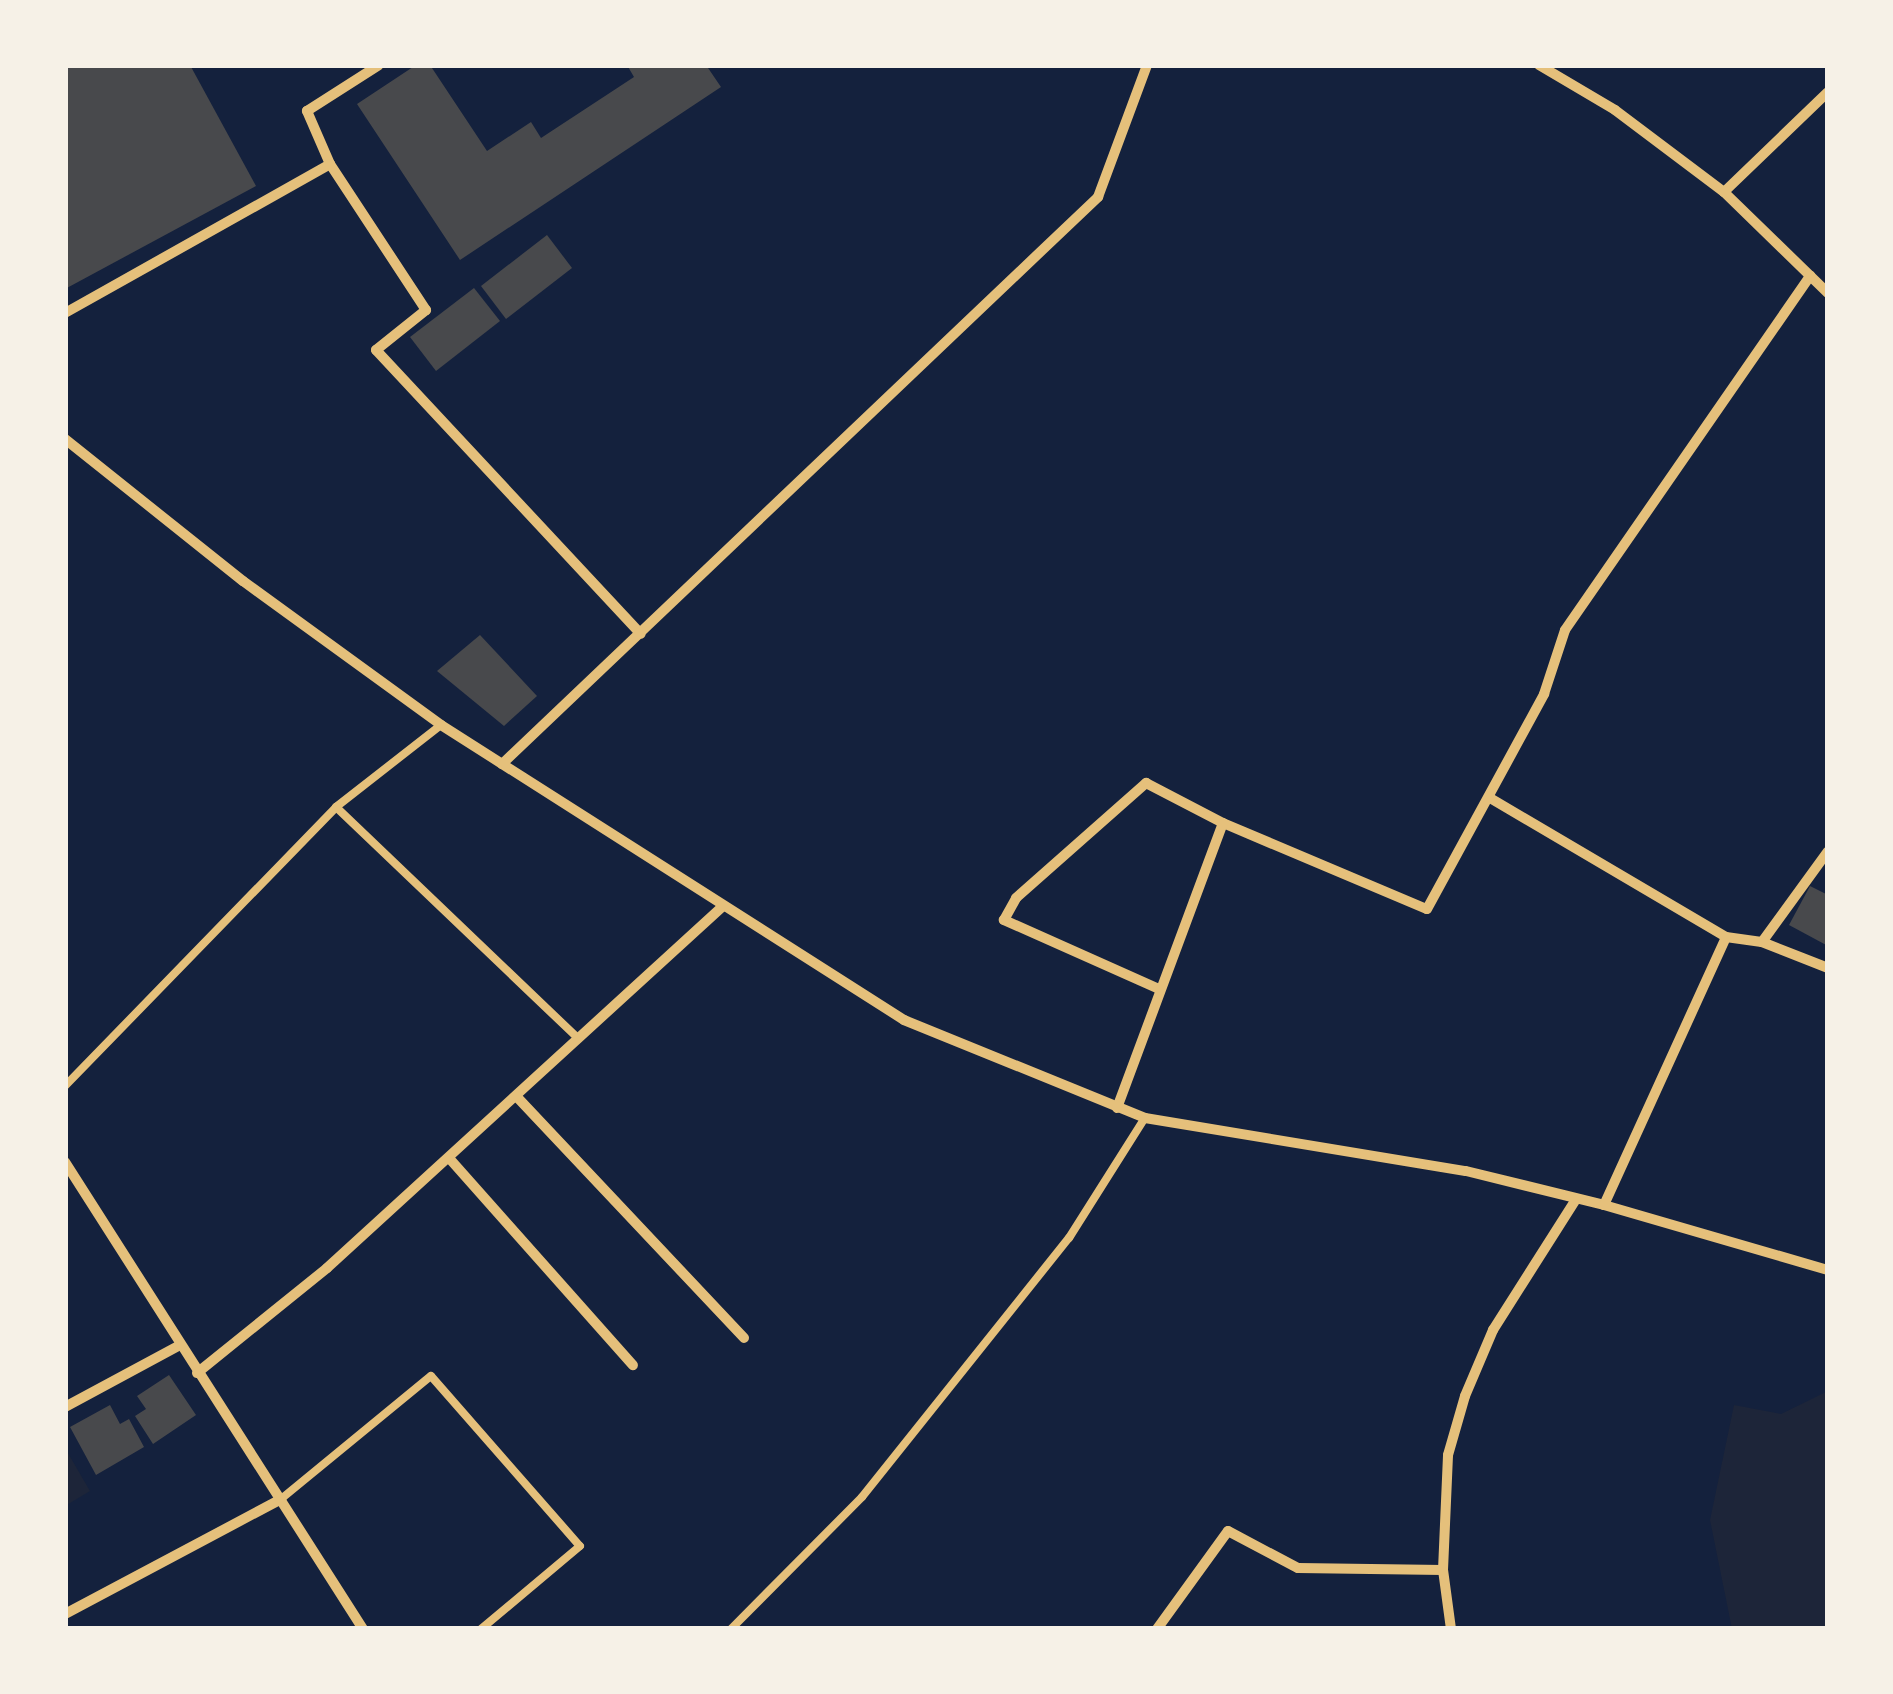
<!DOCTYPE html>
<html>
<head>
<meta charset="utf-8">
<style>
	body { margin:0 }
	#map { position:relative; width:1893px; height:1694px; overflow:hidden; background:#14213d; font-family:"Noto Sans",sans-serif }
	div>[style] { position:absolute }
	.green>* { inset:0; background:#1d2539 }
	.building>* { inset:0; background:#48494c }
	.service>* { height:8px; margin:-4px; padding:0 4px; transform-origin:4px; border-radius:4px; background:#e5c07b }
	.minor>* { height:10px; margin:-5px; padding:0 5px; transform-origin:5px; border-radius:5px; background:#e5c07b }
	span { translate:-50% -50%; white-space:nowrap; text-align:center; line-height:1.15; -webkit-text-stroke:10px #f6f1e7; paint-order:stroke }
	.frame { position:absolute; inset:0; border:68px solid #f6f1e7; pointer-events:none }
</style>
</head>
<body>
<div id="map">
	<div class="green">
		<div style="clip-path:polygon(1828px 1391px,1828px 1629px,1732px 1629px,1710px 1520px,1734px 1405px,1781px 1414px)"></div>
		<div style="clip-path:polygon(65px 1448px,90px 1491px,65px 1506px)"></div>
	</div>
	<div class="building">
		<div style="clip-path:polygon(65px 65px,190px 65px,256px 186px,65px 289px)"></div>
		<div style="clip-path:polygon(416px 65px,430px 65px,487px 151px,531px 122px,541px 138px,634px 77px,627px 65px,706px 65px,721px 87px,460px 260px,357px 104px)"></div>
		<div style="clip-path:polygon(547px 235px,572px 268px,506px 319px,481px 286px)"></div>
		<div style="clip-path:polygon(474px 288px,500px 321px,436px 371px,410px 337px)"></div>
		<div style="clip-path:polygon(480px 635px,537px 696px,504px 726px,437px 671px)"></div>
		<div style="clip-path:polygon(1810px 886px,1828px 895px,1828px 946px,1789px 925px)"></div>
		<div style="clip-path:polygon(169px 1375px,196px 1415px,153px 1444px,135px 1416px,146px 1409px,137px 1396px)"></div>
		<div style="clip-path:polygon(110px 1405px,120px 1424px,129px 1419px,144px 1447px,96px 1475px,70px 1427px)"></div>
	</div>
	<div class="service">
		<div style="left:336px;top:807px;width:335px;rotate:43.7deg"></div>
		<div style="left:65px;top:1086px;width:389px;rotate:-45.8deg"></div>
		<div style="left:336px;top:807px;width:133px;rotate:-38deg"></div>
		<div style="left:281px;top:1499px;width:194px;rotate:-39.4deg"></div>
		<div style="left:431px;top:1376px;width:226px;rotate:48.8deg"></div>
		<div style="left:580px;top:1546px;width:129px;rotate:140deg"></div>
		<div style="left:731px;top:1629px;width:186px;rotate:-45.2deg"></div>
		<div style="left:862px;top:1497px;width:332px;rotate:-51.4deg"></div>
		<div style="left:1069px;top:1238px;width:142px;rotate:-57.7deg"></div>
	</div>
	<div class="minor">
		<div style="left:1539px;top:65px;width:88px;rotate:30.6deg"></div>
		<div style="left:1615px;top:110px;width:136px;rotate:37deg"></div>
		<div style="left:1724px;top:192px;width:145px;rotate:44.2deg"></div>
		<div style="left:330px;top:164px;width:58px;rotate:-113.5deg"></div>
		<div style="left:307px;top:111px;width:85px;rotate:-32.6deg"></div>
		<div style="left:1724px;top:192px;width:144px;rotate:-43.9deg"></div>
		<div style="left:65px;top:313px;width:304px;rotate:-29.3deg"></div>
		<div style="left:330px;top:164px;width:175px;rotate:56.7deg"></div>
		<div style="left:426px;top:310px;width:64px;rotate:141.3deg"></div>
		<div style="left:376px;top:350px;width:388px;rotate:47deg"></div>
		<div style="left:65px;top:439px;width:228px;rotate:38.6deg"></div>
		<div style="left:243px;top:581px;width:245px;rotate:36deg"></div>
		<div style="left:441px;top:725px;width:549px;rotate:32.5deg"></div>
		<div style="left:904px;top:1020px;width:260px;rotate:22.1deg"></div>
		<div style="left:1145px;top:1118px;width:325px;rotate:9.4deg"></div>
		<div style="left:1466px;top:1171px;width:142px;rotate:13.8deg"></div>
		<div style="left:1604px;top:1205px;width:233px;rotate:16.2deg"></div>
		<div style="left:502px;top:764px;width:823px;rotate:-43.57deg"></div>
		<div style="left:1098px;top:197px;width:141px;rotate:-69.6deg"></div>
		<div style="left:1490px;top:798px;width:274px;rotate:30.5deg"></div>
		<div style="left:1726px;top:937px;width:36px;rotate:8deg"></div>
		<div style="left:1762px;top:942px;width:71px;rotate:21.5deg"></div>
		<div style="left:1762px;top:942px;width:112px;rotate:-54deg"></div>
		<div style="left:1159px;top:989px;width:170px;rotate:-156deg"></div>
		<div style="left:1004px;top:920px;width:25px;rotate:-61deg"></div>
		<div style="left:1016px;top:898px;width:174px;rotate:-41.5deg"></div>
		<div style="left:1146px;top:783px;width:87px;rotate:27.5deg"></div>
		<div style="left:1223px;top:823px;width:221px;rotate:22.9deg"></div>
		<div style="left:1427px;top:909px;width:245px;rotate:-61.4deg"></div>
		<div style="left:1544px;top:694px;width:67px;rotate:-71.8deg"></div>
		<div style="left:1565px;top:630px;width:431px;rotate:-55.3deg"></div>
		<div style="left:517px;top:1097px;width:331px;rotate:46.7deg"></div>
		<div style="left:1117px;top:1108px;width:304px;rotate:-69.6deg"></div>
		<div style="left:449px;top:1158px;width:277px;rotate:48.4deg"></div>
		<div style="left:65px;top:1162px;width:554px;rotate:57.46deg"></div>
		<div style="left:1604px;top:1205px;width:294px;rotate:-65.5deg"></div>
		<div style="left:197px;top:1373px;width:167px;rotate:-38.9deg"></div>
		<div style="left:327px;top:1268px;width:537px;rotate:-42.43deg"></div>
		<div style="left:65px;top:1407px;width:131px;rotate:-28.3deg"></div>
		<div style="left:65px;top:1614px;width:245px;rotate:-28deg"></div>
		<div style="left:1157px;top:1629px;width:121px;rotate:-54.1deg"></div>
		<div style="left:1228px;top:1531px;width:79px;rotate:27.9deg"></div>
		<div style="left:1298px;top:1568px;width:145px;rotate:0.8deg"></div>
		<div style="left:1451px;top:1629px;width:60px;rotate:-97.7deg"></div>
		<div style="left:1443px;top:1570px;width:115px;rotate:-87.5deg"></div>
		<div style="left:1448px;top:1455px;width:61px;rotate:-73.9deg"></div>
		<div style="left:1465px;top:1396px;width:72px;rotate:-67deg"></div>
		<div style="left:1493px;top:1330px;width:153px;rotate:-57.6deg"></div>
	</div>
	<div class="frame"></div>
</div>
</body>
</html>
